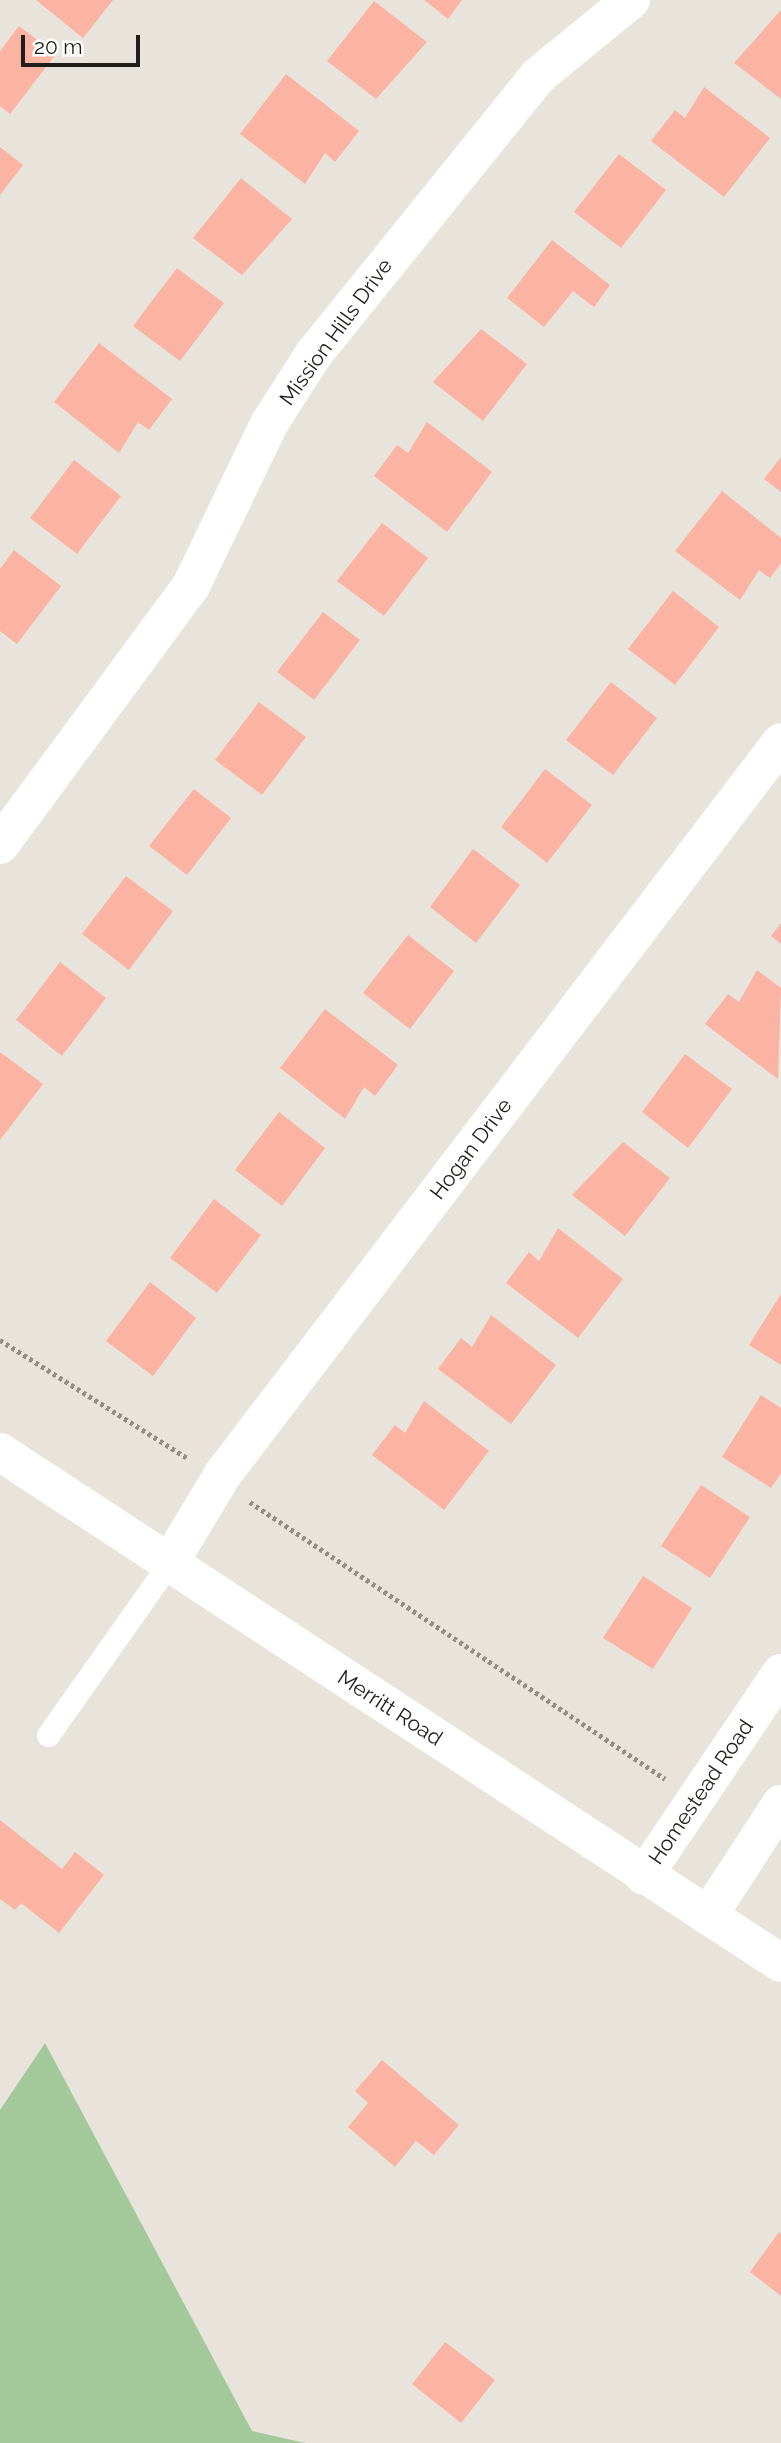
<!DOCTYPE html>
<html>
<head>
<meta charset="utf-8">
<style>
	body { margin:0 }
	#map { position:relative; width:781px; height:2443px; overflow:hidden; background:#e9e4db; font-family:Raleway,sans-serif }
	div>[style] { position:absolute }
	.green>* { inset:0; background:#a3c89a }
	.building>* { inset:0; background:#fbb3a4 }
	.path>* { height:4.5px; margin-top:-2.25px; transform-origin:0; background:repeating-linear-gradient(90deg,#918e87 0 3.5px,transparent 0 7px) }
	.service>* { height:23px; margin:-11.5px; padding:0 11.5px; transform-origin:11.5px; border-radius:11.5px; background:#fff }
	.minor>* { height:38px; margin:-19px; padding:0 19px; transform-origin:19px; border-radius:19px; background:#fff }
	.tertiary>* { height:38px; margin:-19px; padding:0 19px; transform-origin:19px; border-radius:19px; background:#fff }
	span { translate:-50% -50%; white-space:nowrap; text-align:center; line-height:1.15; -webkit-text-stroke:5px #fff; paint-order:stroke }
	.street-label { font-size:21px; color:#1f1e1a }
	.scale { position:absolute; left:21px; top:35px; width:119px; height:32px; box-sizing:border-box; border:4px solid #1f1e1a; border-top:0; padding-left:9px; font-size:21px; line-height:24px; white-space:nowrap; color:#1f1e1a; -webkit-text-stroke:5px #fff; paint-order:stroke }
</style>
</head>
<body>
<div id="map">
	<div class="green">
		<div style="clip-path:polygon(45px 2043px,252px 2431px,305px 2443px,0 2443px,0 2110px)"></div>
	</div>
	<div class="building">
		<div style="clip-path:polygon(36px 0,113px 0,83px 38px)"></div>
		<div style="clip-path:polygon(424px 0,462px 0,448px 19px)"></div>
		<div style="clip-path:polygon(374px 1px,427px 42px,376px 99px,327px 61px)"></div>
		<div style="clip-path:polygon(781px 10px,781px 99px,734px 63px)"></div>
		<div style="clip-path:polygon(19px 26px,56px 54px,10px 114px,0 106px,0 51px)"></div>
		<div style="clip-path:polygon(286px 74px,359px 131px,335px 162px,325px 153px,305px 184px,240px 134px)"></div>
		<div style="clip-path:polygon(704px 87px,770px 138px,724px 197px,651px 141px,675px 110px,685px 118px)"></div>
		<div style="clip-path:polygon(0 147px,23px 165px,0 195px)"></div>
		<div style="clip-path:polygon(619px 154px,666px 190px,621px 248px,574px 212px)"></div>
		<div style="clip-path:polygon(241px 178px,292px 219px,242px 275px,193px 238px)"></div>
		<div style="clip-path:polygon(552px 240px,610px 285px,594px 307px,573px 291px,544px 327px,507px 298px)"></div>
		<div style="clip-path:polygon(177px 268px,224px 303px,180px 361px,133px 326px)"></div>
		<div style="clip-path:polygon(481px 329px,527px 364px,483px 421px,433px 382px)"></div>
		<div style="clip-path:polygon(99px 343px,172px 399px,149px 430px,138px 422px,119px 453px,54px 402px)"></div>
		<div style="clip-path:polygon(427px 422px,492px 472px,447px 532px,374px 476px,397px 445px,408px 453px)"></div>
		<div style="clip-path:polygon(781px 457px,781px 492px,764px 479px)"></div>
		<div style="clip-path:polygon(74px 460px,121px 496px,77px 554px,30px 518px)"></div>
		<div style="clip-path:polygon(722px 491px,781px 538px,781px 563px,770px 578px,759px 570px,740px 600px,675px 551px)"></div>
		<div style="clip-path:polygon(382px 523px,428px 558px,384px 616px,337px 581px)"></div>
		<div style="clip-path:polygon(14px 550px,61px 586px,17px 644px,0 631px,0 569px)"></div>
		<div style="clip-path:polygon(673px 591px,719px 627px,675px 685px,628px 649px)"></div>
		<div style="clip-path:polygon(323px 612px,360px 640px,314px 700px,277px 672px)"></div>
		<div style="clip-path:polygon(611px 682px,657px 718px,613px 775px,566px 740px)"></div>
		<div style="clip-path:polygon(259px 702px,306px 737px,262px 795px,215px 760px)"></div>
		<div style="clip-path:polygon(545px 769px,592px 805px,547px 863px,501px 827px)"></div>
		<div style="clip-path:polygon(194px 789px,231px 818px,187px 875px,149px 846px)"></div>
		<div style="clip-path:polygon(473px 849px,520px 885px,476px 943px,430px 907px)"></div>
		<div style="clip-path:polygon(126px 876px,173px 911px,129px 970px,82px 934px)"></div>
		<div style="clip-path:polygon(781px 923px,781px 944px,771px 936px)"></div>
		<div style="clip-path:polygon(408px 935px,454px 971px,410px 1029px,363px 993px)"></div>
		<div style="clip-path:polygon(60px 962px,106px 998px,62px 1056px,16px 1020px)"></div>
		<div style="clip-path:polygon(757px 970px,781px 988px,778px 1079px,705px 1024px,728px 994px,739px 1002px)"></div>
		<div style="clip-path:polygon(325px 1009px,398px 1065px,375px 1096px,364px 1087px,345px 1119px,280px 1068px)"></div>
		<div style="clip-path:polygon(0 1052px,43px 1084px,0 1140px)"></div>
		<div style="clip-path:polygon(685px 1054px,732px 1089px,688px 1148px,642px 1112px)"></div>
		<div style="clip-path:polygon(279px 1112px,325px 1148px,282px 1206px,235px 1170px)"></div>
		<div style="clip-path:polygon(623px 1142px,670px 1178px,625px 1236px,572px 1195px)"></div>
		<div style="clip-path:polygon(214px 1199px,261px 1235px,217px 1293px,170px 1258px)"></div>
		<div style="clip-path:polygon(558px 1228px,623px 1279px,578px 1338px,506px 1283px,529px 1252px,539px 1261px)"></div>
		<div style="clip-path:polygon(150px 1282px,196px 1318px,153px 1376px,106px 1341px)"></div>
		<div style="clip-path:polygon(781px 1294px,781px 1365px,749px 1345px)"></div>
		<div style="clip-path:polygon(491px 1315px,556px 1365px,511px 1424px,438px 1369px,461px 1338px,472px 1347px)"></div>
		<div style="clip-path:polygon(761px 1395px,781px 1408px,781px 1473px,771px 1488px,722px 1457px)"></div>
		<div style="clip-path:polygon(424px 1401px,489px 1451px,444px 1510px,372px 1455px,395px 1425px,405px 1433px)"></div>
		<div style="clip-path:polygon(701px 1485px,750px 1517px,710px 1578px,661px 1546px)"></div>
		<div style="clip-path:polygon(643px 1576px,692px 1608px,653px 1669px,603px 1638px)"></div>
		<div style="clip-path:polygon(0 1820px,62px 1869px,75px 1852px,104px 1875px,59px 1933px,21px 1903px,15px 1910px,0 1899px)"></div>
		<div style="clip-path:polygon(382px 2060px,459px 2125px,434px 2155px,416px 2141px,395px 2167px,348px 2127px,368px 2103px,355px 2091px)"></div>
		<div style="clip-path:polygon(779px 2232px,781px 2234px,781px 2296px,750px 2272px)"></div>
		<div style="clip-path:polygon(445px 2342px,495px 2380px,461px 2423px,412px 2384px)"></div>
	</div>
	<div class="path">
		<div style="left:0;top:1340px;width:223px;rotate:32.2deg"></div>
		<div style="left:250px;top:1502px;width:499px;rotate:33.7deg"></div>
	</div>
	<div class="service">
		<div style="left:48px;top:1735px;width:212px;rotate:-54.8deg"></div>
	</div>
	<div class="minor">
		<div style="left:0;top:845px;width:322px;rotate:-53.6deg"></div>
		<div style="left:191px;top:586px;width:180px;rotate:-64.3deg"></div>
		<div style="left:269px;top:424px;width:82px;rotate:-57.5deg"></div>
		<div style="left:313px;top:355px;width:358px;rotate:-51.1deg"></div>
		<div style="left:538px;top:76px;width:120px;rotate:-39.3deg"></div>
		<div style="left:170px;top:1562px;width:103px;rotate:-58.9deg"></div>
		<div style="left:223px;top:1474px;width:920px;rotate:-52.68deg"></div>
		<div style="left:644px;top:1876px;width:245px;rotate:-56deg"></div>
		<div style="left:708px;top:1916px;width:134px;rotate:-56.9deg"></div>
	</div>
	<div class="tertiary">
		<div style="left:0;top:1452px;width:933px;rotate:33.2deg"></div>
	</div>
	<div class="street-label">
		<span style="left:336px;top:332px;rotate:-54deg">Mission Hills Drive</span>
		<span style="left:471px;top:1149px;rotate:-53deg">Hogan Drive</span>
		<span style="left:390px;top:1708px;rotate:33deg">Merritt Road</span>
		<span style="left:701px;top:1792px;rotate:-56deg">Homestead Road</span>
	</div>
	<div class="scale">20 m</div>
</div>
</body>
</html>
